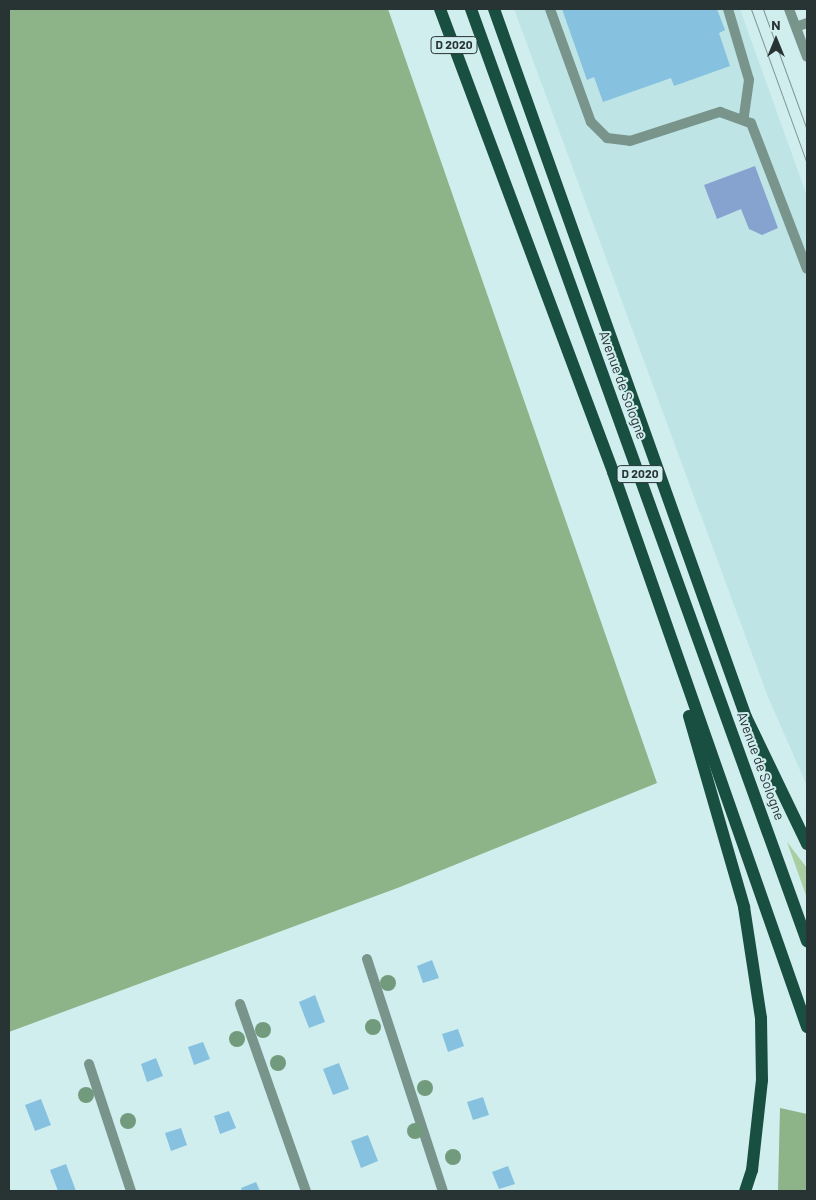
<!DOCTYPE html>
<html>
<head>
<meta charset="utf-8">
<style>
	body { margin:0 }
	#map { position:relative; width:816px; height:1200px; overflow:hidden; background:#d1eeef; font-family:Barlow,sans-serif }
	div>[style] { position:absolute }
	.built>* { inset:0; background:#bee4e6 }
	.green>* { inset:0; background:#a8cea2 }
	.forest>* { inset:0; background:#8db388 }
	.water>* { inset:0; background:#86a3d0 }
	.building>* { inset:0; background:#86c1df }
	.lane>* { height:10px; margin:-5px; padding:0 5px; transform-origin:5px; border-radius:5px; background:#79948a }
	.street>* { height:10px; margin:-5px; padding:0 5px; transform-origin:5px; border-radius:5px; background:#79948a }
	.primary>* { height:12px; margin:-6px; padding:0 6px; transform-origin:6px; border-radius:6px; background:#194f40 }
	.tram>* { height:1px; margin:-0.5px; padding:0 0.5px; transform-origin:0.5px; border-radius:0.5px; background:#809596 }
	.trees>* { width:16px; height:16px; margin:-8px; border-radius:50%; background:#719b7c }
	span { translate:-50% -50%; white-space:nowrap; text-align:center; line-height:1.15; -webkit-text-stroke:4px #d1eeef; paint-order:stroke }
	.shield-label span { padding:1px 4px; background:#d1eeef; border:1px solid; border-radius:4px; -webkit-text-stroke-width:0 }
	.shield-label { font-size:12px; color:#283334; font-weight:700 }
	.street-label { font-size:14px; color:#283334 }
	.frame { position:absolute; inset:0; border:10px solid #283334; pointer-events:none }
	.north { position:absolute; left:751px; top:15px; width:50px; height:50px; -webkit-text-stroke:4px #d1eeef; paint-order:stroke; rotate:0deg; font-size:14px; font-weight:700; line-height:20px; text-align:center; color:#283334 }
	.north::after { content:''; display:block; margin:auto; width:18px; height:22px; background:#283334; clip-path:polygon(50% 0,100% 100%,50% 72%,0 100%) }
</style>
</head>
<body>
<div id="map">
	<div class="built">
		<div style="clip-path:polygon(514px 9px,740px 9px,807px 196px,807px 786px,768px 697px)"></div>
	</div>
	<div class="green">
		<div style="clip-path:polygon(787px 842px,807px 868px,807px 898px)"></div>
	</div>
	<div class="forest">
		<div style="clip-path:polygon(9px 9px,388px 9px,657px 783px,400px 887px,9px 1032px)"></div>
		<div style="clip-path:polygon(780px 1108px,807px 1114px,807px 1191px,778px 1191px)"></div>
	</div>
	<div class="water">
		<div style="clip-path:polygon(755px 166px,778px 228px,762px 235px,749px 229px,741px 209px,717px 219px,704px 185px)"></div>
	</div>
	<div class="building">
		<div style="clip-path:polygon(562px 9px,717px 9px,725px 30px,719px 33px,730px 66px,674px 86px,671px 78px,603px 102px,594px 77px,587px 80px)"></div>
		<div style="clip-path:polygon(432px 960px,439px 978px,423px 983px,417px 966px)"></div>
		<div style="clip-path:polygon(315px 995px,325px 1022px,309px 1028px,299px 1002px)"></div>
		<div style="clip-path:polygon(458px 1029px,464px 1046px,448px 1052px,442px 1034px)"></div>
		<div style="clip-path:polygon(203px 1042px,210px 1059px,194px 1065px,188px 1047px)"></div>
		<div style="clip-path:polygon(156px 1058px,163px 1076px,147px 1082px,141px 1064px)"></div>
		<div style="clip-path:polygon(339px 1063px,349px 1089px,333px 1095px,323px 1069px)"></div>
		<div style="clip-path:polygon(483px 1097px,489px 1115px,473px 1120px,467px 1102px)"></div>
		<div style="clip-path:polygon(41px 1099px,51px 1125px,35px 1131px,25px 1105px)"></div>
		<div style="clip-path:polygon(229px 1111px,236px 1128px,220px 1134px,214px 1116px)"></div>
		<div style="clip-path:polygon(181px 1128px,187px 1145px,171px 1151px,165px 1133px)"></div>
		<div style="clip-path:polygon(368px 1135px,378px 1161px,361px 1168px,351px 1141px)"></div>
		<div style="clip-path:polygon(66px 1164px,76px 1191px,58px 1191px,50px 1170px)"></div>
		<div style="clip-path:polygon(508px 1166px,515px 1184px,499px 1189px,492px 1172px)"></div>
		<div style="clip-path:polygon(256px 1182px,260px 1191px,242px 1191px,241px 1188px)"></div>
	</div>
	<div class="lane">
		<div style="left:550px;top:9px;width:120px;rotate:70.1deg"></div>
		<div style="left:591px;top:122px;width:23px;rotate:45deg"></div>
		<div style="left:607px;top:138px;width:23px;rotate:7deg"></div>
		<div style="left:630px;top:141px;width:95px;rotate:-17.9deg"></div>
		<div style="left:720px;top:112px;width:33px;rotate:20deg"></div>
		<div style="left:751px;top:123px;width:156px;rotate:69deg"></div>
		<div style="left:728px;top:9px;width:74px;rotate:73.5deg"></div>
		<div style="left:749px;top:80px;width:37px;rotate:98deg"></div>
		<div style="left:796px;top:27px;width:12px;rotate:-20deg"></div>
		<div style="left:367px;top:959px;width:244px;rotate:71.9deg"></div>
		<div style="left:240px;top:1004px;width:198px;rotate:70.6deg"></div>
		<div style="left:89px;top:1064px;width:134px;rotate:71.7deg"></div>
	</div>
	<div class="street">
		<div style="left:789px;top:9px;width:51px;rotate:69.4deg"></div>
	</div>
	<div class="primary">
		<div style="left:440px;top:9px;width:494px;rotate:69.5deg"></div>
		<div style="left:613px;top:472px;width:588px;rotate:70.73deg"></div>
		<div style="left:471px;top:9px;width:991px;rotate:70.18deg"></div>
		<div style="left:494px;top:9px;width:752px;rotate:70.41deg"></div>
		<div style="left:746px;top:717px;width:141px;rotate:64.3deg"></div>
		<div style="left:689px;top:716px;width:199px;rotate:73.9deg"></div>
		<div style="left:744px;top:907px;width:112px;rotate:81.3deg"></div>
		<div style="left:761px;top:1018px;width:62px;rotate:89.1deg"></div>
		<div style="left:762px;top:1080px;width:91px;rotate:96.3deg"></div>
		<div style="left:752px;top:1170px;width:22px;rotate:108deg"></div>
	</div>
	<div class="tram">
		<div style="left:751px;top:9px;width:165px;rotate:70.1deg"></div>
		<div style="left:763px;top:9px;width:129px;rotate:70deg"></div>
	</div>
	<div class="trees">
		<div style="left:388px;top:983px"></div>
		<div style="left:373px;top:1027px"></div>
		<div style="left:263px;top:1030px"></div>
		<div style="left:237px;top:1039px"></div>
		<div style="left:278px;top:1063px"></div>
		<div style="left:425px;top:1088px"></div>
		<div style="left:86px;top:1095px"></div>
		<div style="left:128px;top:1121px"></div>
		<div style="left:415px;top:1131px"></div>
		<div style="left:453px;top:1157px"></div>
	</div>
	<div class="shield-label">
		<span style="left:454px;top:45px">D 2020</span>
		<span style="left:640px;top:474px">D 2020</span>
	</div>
	<div class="street-label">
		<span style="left:623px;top:385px;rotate:70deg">Avenue de Sologne</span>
		<span style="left:761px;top:766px;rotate:70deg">Avenue de Sologne</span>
	</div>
	<div class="frame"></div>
	<div class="north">N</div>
</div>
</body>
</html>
